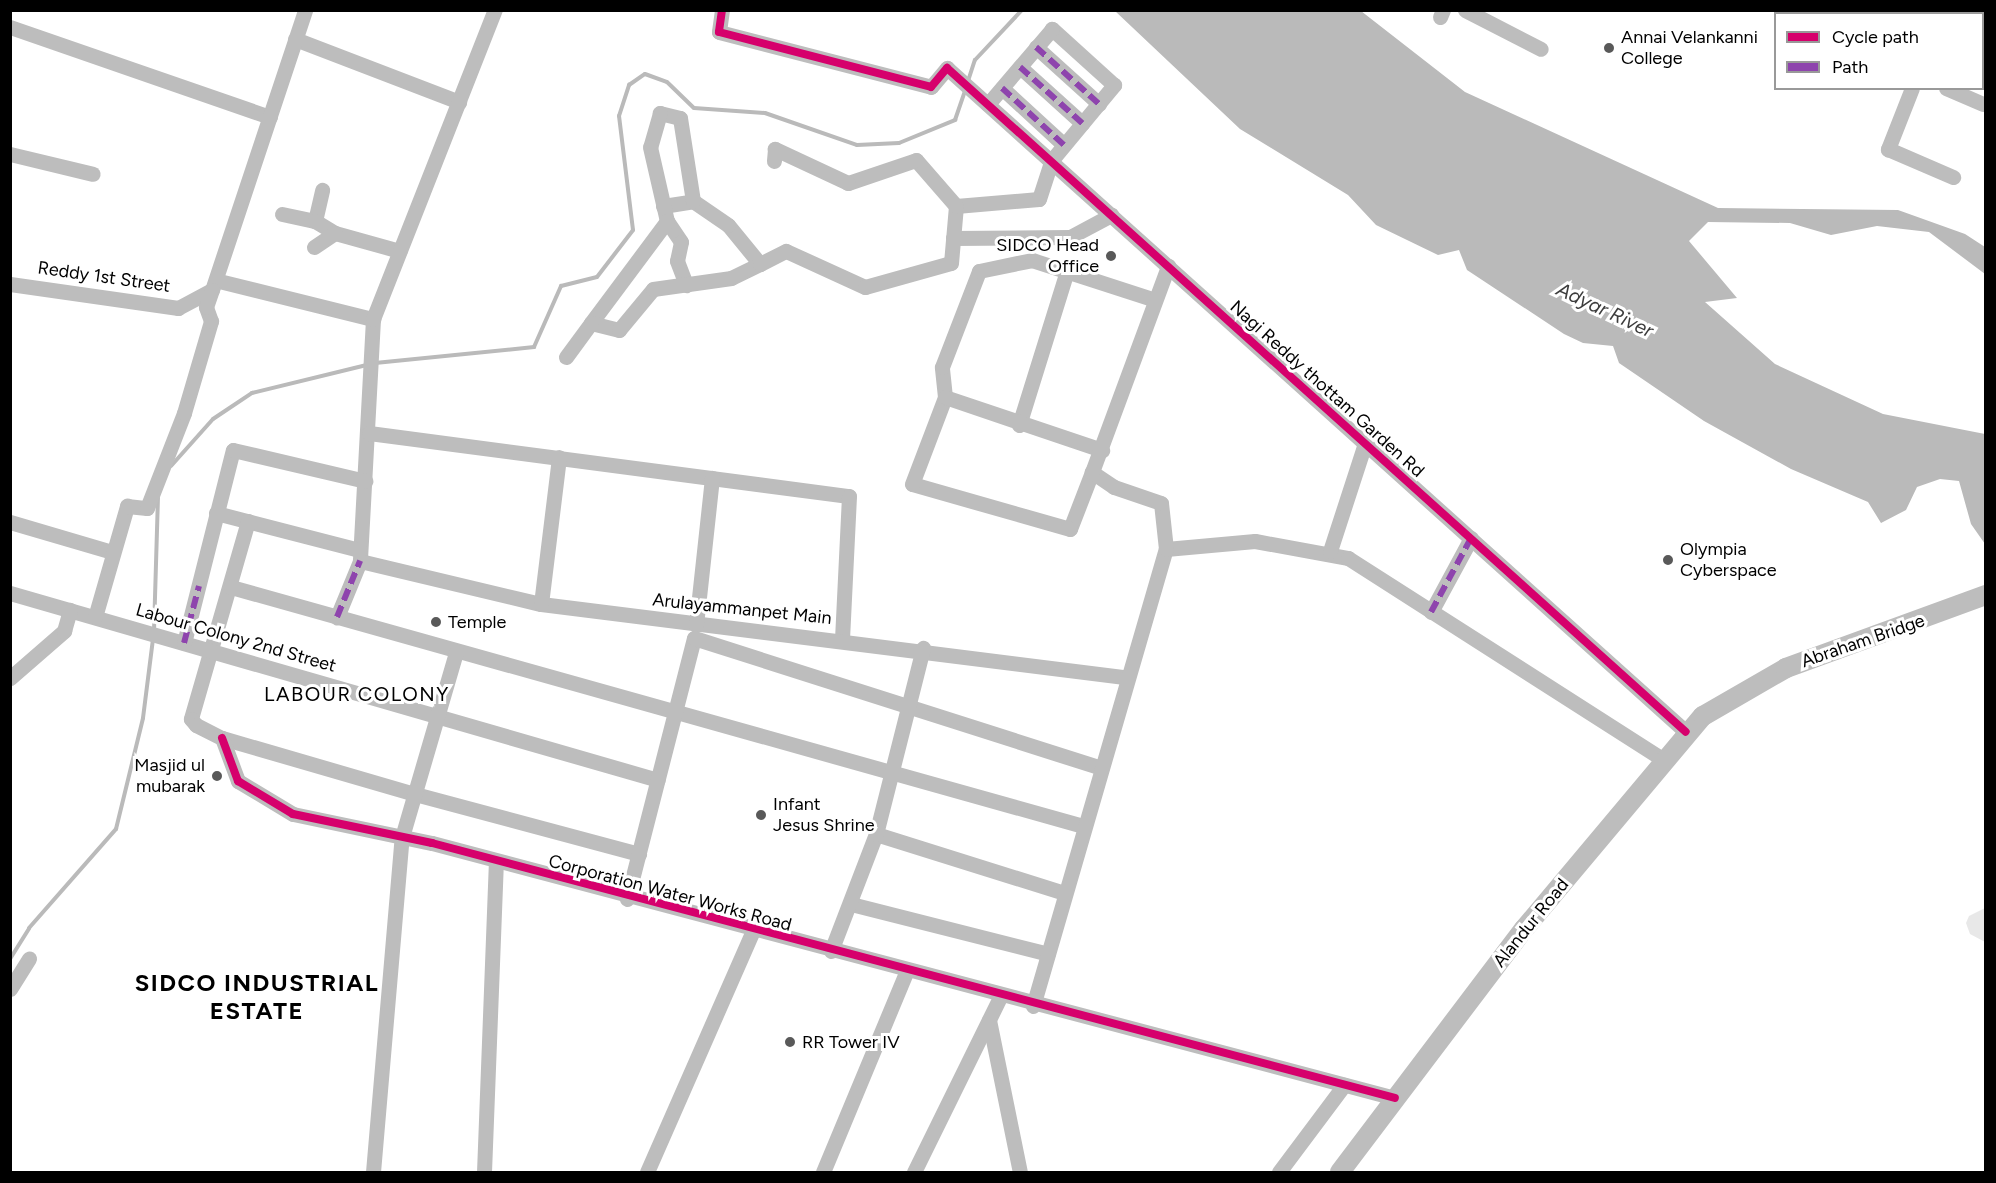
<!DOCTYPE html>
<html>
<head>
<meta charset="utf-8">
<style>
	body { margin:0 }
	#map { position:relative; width:1996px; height:1183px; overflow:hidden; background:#fff; font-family:Figtree,sans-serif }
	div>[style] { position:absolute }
	.green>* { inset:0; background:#e8e8e8 }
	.water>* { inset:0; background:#bababa }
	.stream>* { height:4px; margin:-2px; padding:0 2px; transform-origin:2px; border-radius:2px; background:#bababa }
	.minor>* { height:15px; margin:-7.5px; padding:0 7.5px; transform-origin:7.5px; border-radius:7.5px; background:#bdbdbd }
	.major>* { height:20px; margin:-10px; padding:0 10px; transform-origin:10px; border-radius:10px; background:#bdbdbd }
	.quiet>* { height:6px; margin-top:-3px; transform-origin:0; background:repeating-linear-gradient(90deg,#8e44ad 0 12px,transparent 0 18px) }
	.cycleway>* { height:8px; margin:-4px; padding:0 4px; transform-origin:4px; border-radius:4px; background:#d6006c }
	.dots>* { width:16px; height:16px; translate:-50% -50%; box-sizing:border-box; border:3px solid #fff; border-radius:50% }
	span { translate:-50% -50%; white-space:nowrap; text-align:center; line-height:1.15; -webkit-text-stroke:6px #fff; paint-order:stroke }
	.poi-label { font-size:18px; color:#000 }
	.left { translate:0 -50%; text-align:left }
	.right { translate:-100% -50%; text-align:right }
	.street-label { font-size:18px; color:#000 }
	.water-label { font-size:20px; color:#3d3d3d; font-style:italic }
	.neighbourhood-label { font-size:20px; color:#000; letter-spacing:1.5px }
	.district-label { font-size:24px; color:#000; font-weight:700; letter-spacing:1.5px }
	.frame { position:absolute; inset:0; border:12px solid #000; pointer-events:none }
	.legend { position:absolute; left:1774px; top:12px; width:210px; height:78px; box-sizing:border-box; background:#fff; border:2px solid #999; margin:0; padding:8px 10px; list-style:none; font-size:18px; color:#000 }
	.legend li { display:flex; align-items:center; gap:12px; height:30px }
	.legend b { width:30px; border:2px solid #999 }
</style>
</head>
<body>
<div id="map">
	<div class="green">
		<div style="clip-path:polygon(1985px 908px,1986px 908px,1985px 942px,1970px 934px,1966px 923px,1969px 916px)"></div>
	</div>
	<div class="water">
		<div style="clip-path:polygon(1115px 11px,1361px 11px,1465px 92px,1718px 208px,1898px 210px,1965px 234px,1985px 247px,1985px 274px,1929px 232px,1877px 226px,1831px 235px,1790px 223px,1708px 222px,1689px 241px,1737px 298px,1705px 302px,1775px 364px,1883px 414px,1985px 434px,1985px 544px,1971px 524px,1959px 481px,1940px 479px,1917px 487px,1906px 510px,1881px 523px,1868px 502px,1791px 469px,1704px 421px,1619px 363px,1613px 346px,1583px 343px,1564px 334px,1467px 270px,1459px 250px,1438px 255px,1376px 225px,1348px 195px,1240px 129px)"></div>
	</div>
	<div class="stream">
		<div style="left:968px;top:81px;width:22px;rotate:-72deg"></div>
		<div style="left:975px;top:60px;width:69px;rotate:-46.8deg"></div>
		<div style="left:375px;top:363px;width:160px;rotate:-5.7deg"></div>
		<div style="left:534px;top:347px;width:67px;rotate:-66.1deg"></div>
		<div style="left:561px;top:286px;width:37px;rotate:-14deg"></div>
		<div style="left:597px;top:277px;width:59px;rotate:-52.5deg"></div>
		<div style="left:633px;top:230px;width:115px;rotate:-97deg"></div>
		<div style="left:619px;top:116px;width:33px;rotate:-72deg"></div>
		<div style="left:629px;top:85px;width:19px;rotate:-35deg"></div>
		<div style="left:645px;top:74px;width:23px;rotate:20deg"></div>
		<div style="left:667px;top:82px;width:37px;rotate:44deg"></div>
		<div style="left:694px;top:108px;width:71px;rotate:4deg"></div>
		<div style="left:765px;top:113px;width:97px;rotate:19.2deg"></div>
		<div style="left:857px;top:145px;width:42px;rotate:-2.7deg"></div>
		<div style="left:899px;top:143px;width:61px;rotate:-22.3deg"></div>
		<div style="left:955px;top:120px;width:31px;rotate:-71deg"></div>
		<div style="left:171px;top:466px;width:63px;rotate:-48.2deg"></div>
		<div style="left:213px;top:419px;width:47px;rotate:-33.7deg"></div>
		<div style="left:252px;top:393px;width:118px;rotate:-13.7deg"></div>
		<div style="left:154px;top:631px;width:133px;rotate:-88.3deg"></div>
		<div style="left:10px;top:959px;width:36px;rotate:-58deg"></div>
		<div style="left:29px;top:928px;width:132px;rotate:-48.7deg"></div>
		<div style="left:116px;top:829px;width:114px;rotate:-76.3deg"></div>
		<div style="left:143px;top:718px;width:80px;rotate:-82.8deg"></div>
	</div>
	<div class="minor">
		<div style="left:722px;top:10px;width:22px;rotate:98deg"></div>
		<div style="left:719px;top:32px;width:219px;rotate:14.5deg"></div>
		<div style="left:931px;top:87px;width:25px;rotate:-50deg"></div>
		<div style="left:947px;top:68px;width:993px;rotate:41.94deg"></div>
		<div style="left:1465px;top:10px;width:85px;rotate:27.2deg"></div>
		<div style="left:1943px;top:14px;width:4px;rotate:-76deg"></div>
		<div style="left:1440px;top:17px;width:8px;rotate:-67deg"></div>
		<div style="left:10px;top:27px;width:275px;rotate:19.1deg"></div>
		<div style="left:295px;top:39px;width:176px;rotate:21deg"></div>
		<div style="left:1036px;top:47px;width:85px;rotate:42.1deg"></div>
		<div style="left:1020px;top:67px;width:84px;rotate:42.1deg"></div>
		<div style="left:1002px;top:88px;width:84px;rotate:42.6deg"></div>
		<div style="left:1912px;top:88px;width:66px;rotate:111.5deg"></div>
		<div style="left:1888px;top:149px;width:71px;rotate:23.3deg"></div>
		<div style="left:1946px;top:88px;width:40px;rotate:23.4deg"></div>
		<div style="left:10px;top:154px;width:85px;rotate:13.5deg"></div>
		<div style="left:663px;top:206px;width:30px;rotate:-9deg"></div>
		<div style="left:956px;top:206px;width:83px;rotate:-4.8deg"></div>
		<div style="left:1039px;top:199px;width:40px;rotate:-72deg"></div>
		<div style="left:1051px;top:161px;width:99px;rotate:-50.3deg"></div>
		<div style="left:1114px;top:85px;width:84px;rotate:-137.9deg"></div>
		<div style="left:1052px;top:29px;width:99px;rotate:130.5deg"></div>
		<div style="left:282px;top:214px;width:34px;rotate:12deg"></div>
		<div style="left:315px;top:221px;width:32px;rotate:-77deg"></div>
		<div style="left:315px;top:221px;width:23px;rotate:31deg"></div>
		<div style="left:335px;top:233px;width:67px;rotate:15.5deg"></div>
		<div style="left:667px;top:221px;width:25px;rotate:56deg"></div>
		<div style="left:681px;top:242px;width:19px;rotate:102deg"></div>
		<div style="left:677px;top:261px;width:26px;rotate:69deg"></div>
		<div style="left:953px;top:238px;width:117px;rotate:-0.5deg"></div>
		<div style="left:1070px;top:237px;width:47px;rotate:-28.2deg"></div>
		<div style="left:314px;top:247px;width:25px;rotate:-34deg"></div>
		<div style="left:760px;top:264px;width:50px;rotate:-129.4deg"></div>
		<div style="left:728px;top:225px;width:42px;rotate:-145.6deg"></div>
		<div style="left:693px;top:201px;width:84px;rotate:-98.9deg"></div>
		<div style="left:680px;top:118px;width:21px;rotate:-166deg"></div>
		<div style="left:660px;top:113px;width:35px;rotate:106deg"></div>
		<div style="left:650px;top:147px;width:76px;rotate:77.1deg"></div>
		<div style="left:667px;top:221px;width:127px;rotate:126.7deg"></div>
		<div style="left:591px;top:323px;width:29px;rotate:14deg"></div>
		<div style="left:619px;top:330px;width:53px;rotate:-50.3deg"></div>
		<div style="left:653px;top:289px;width:79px;rotate:-8deg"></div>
		<div style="left:731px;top:278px;width:32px;rotate:-26deg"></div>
		<div style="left:760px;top:264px;width:29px;rotate:-27deg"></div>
		<div style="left:786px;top:251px;width:87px;rotate:24.5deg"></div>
		<div style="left:865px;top:287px;width:89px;rotate:-15.6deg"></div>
		<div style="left:951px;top:263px;width:57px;rotate:-85deg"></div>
		<div style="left:956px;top:206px;width:61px;rotate:-131deg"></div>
		<div style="left:916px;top:160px;width:72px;rotate:161.3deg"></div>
		<div style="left:848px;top:183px;width:81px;rotate:-155deg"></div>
		<div style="left:775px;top:149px;width:12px;rotate:95deg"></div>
		<div style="left:219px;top:281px;width:159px;rotate:13.9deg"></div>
		<div style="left:373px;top:319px;width:242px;rotate:93.1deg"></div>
		<div style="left:360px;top:561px;width:61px;rotate:112.3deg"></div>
		<div style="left:10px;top:284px;width:170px;rotate:8.1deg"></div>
		<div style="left:178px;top:308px;width:38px;rotate:-28deg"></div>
		<div style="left:212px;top:290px;width:295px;rotate:-71.6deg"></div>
		<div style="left:373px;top:319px;width:332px;rotate:-68.5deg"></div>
		<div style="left:566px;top:357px;width:42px;rotate:-53.7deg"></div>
		<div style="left:945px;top:397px;width:30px;rotate:-96deg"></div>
		<div style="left:942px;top:367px;width:103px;rotate:-68.9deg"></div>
		<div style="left:979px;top:271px;width:54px;rotate:-11.7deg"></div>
		<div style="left:1032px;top:260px;width:126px;rotate:18deg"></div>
		<div style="left:1019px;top:425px;width:161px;rotate:-72.7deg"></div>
		<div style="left:369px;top:433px;width:484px;rotate:7.5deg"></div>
		<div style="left:849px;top:496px;width:144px;rotate:92.8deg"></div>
		<div style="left:1092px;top:472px;width:61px;rotate:111.1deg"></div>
		<div style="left:1070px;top:529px;width:164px;rotate:-164.1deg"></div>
		<div style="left:912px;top:484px;width:93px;rotate:-69.2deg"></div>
		<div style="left:945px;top:397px;width:166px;rotate:18.7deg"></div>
		<div style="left:216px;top:513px;width:148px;rotate:14.5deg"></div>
		<div style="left:248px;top:521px;width:206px;rotate:106.1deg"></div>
		<div style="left:191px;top:719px;width:8px;rotate:50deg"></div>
		<div style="left:196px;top:725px;width:29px;rotate:27deg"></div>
		<div style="left:222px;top:738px;width:201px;rotate:16.2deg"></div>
		<div style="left:415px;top:794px;width:232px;rotate:15deg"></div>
		<div style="left:10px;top:522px;width:106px;rotate:16.4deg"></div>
		<div style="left:1166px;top:549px;width:89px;rotate:-5.1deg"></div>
		<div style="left:1255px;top:541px;width:95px;rotate:10.4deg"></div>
		<div style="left:1348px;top:558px;width:375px;rotate:32.6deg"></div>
		<div style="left:1330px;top:551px;width:114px;rotate:-72deg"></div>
		<div style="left:360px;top:561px;width:186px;rotate:13.4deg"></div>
		<div style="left:541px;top:604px;width:588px;rotate:7.14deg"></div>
		<div style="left:231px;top:587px;width:885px;rotate:15.67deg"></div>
		<div style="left:10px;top:593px;width:674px;rotate:16.1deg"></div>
		<div style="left:541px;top:604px;width:148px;rotate:-83deg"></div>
		<div style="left:1431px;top:612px;width:84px;rotate:-61.6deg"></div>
		<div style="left:95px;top:617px;width:116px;rotate:-73.9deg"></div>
		<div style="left:127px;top:506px;width:20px;rotate:6deg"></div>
		<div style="left:147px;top:508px;width:102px;rotate:-68.7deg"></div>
		<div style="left:184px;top:413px;width:96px;rotate:-73.6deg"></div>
		<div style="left:211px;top:321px;width:15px;rotate:-110deg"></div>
		<div style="left:206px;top:307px;width:18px;rotate:-71deg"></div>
		<div style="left:696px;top:625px;width:148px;rotate:-83.8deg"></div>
		<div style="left:184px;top:643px;width:199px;rotate:-75.8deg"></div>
		<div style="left:233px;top:450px;width:136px;rotate:13.2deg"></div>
		<div style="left:10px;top:678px;width:72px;rotate:-41deg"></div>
		<div style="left:64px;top:631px;width:22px;rotate:-74deg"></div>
		<div style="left:222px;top:738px;width:46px;rotate:69.6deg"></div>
		<div style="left:238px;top:781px;width:64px;rotate:31deg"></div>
		<div style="left:293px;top:814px;width:142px;rotate:11.8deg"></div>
		<div style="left:432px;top:843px;width:996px;rotate:14.83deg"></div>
		<div style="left:876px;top:834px;width:197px;rotate:17.4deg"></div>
		<div style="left:627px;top:899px;width:269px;rotate:-75.6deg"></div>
		<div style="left:694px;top:638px;width:425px;rotate:17.7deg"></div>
		<div style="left:851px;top:904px;width:203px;rotate:14.2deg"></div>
		<div style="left:831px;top:951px;width:125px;rotate:-69deg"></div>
		<div style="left:876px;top:834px;width:192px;rotate:-75.8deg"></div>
		<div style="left:10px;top:989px;width:36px;rotate:-58deg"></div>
		<div style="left:1033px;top:1006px;width:476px;rotate:-73.8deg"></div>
		<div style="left:1166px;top:549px;width:46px;rotate:-96.2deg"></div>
		<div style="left:1161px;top:503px;width:50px;rotate:-161.2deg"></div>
		<div style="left:1114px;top:487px;width:27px;rotate:-146deg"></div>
		<div style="left:1092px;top:472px;width:220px;rotate:-69.7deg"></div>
		<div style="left:989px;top:1020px;width:155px;rotate:78.5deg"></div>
		<div style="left:373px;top:1172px;width:336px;rotate:-85.1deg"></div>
		<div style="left:402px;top:837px;width:193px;rotate:-73.7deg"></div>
		<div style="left:484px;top:1172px;width:311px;rotate:-87.8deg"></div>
		<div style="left:647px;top:1172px;width:264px;rotate:-66.3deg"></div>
		<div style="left:823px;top:1172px;width:216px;rotate:-67.4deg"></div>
		<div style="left:914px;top:1172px;width:195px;rotate:-63.8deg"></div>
		<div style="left:1279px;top:1172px;width:109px;rotate:-53.2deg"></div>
	</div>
	<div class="major">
		<div style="left:1340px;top:1172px;width:305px;rotate:-52.9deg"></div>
		<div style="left:1524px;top:929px;width:278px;rotate:-50deg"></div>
		<div style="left:1703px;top:716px;width:96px;rotate:-30deg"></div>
		<div style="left:1786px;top:668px;width:213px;rotate:-20.1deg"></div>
	</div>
	<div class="quiet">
		<div style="left:1036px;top:47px;width:85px;rotate:42.1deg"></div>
		<div style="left:1020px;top:67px;width:84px;rotate:42.1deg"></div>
		<div style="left:1002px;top:88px;width:84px;rotate:42.6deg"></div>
		<div style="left:1431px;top:612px;width:84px;rotate:-61.6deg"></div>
		<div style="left:337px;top:617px;width:61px;rotate:-67.7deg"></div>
		<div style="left:184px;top:643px;width:59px;rotate:-75.3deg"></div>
	</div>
	<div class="cycleway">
		<div style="left:722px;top:10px;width:22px;rotate:98deg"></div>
		<div style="left:719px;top:32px;width:219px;rotate:14.5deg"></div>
		<div style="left:931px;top:87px;width:25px;rotate:-50deg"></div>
		<div style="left:947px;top:68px;width:993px;rotate:41.94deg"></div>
		<div style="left:222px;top:738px;width:46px;rotate:69.6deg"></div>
		<div style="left:238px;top:781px;width:64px;rotate:31deg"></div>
		<div style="left:293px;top:814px;width:142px;rotate:11.8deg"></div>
		<div style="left:432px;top:843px;width:996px;rotate:14.83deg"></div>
	</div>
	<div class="dots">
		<div style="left:1609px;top:48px;background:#595959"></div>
		<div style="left:1111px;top:256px;background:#595959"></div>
		<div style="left:1668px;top:560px;background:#595959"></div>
		<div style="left:436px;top:622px;background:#595959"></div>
		<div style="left:217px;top:776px;background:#595959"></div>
		<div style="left:761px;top:815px;background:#595959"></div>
		<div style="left:790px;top:1042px;background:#595959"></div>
	</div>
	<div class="poi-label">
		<span class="left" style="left:1621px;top:48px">Annai Velankanni<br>College</span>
		<span class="right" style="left:1099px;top:256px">SIDCO Head<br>Office</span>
		<span class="left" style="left:1680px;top:560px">Olympia<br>Cyberspace</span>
		<span class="left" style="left:448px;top:622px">Temple</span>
		<span class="right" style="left:205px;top:776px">Masjid ul<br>mubarak</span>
		<span class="left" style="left:773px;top:815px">Infant<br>Jesus Shrine</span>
		<span class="left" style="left:802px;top:1042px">RR Tower IV</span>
	</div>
	<div class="street-label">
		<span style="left:104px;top:277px;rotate:8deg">Reddy 1st Street</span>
		<span style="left:1327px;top:389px;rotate:42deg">Nagi Reddy thottam Garden Rd</span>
		<span style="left:742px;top:609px;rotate:6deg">Arulayammanpet Main</span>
		<span style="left:236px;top:638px;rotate:16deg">Labour Colony 2nd Street</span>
		<span style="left:1863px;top:641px;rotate:-19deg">Abraham Bridge</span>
		<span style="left:670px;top:893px;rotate:15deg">Corporation Water Works Road</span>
		<span style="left:1531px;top:923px;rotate:-51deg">Alandur Road</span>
	</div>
	<div class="water-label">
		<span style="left:1605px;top:310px;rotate:25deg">Adyar River</span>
	</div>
	<div class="neighbourhood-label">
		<span style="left:357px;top:694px">LABOUR COLONY</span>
	</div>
	<div class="district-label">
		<span style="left:257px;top:997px">SIDCO INDUSTRIAL<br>ESTATE</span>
	</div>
	<div class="frame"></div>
	<ul class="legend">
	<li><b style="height:8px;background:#d6006c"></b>Cycle path</li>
	<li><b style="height:8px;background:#8e44ad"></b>Path</li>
	</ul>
</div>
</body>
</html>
